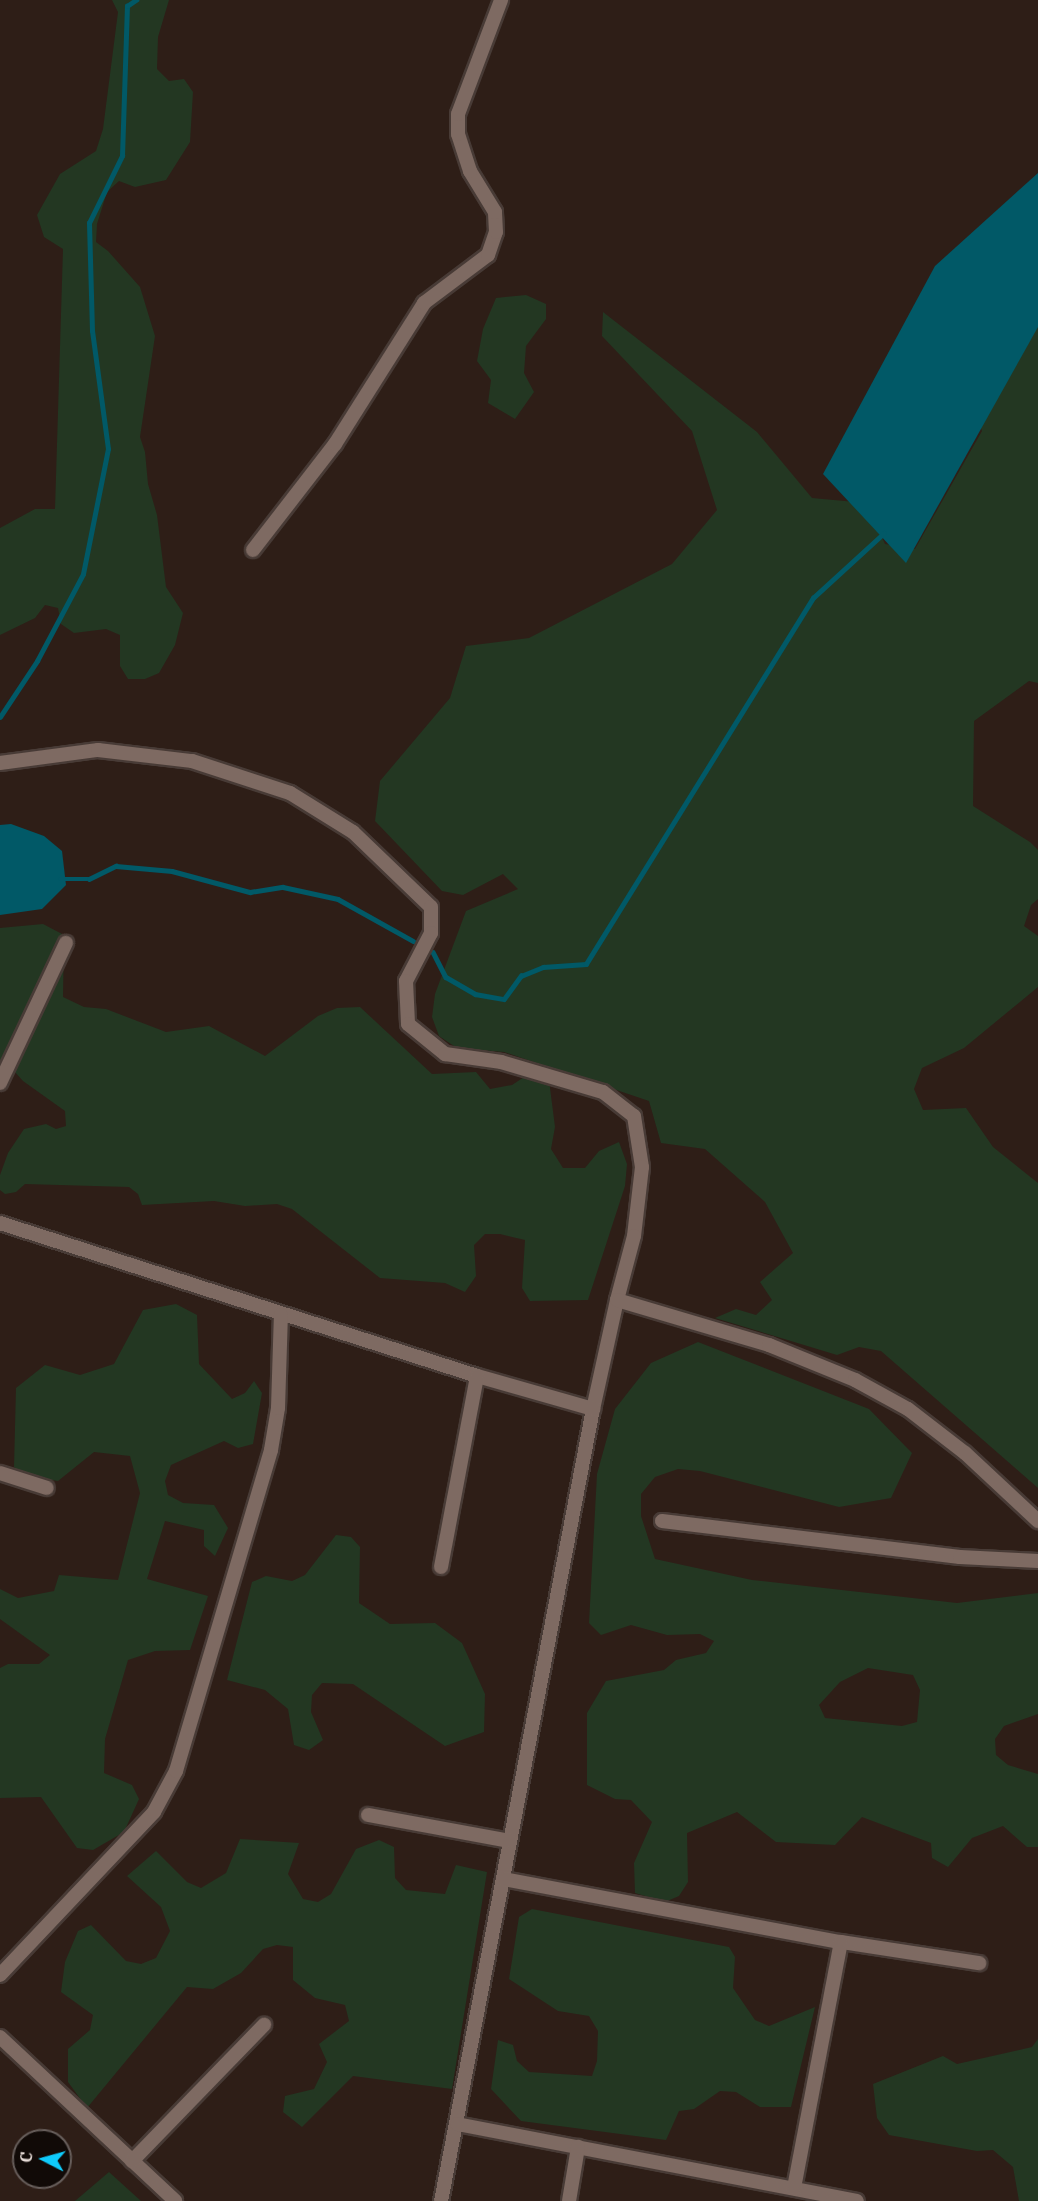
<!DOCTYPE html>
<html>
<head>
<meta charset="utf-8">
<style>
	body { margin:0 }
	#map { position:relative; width:1038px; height:2201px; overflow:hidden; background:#2e1e17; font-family:"IBM Plex Serif",serif }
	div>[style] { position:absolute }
	.green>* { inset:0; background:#233722 }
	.water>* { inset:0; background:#015967 }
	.stream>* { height:4.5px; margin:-2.25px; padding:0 2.25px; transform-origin:2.25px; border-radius:2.25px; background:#015967 }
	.roads { filter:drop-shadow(2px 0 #483b36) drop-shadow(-2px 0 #483b36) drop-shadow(0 2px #483b36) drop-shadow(0 -2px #483b36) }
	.minor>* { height:14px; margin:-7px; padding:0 7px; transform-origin:7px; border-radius:7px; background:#7e6a62 }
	span { translate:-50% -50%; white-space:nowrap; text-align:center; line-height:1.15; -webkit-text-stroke:6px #110a07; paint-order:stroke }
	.north { position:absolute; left:12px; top:2129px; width:60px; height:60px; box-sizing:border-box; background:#110a07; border:2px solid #675e5b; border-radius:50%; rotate:276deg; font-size:16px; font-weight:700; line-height:24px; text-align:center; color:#e8ddd8 }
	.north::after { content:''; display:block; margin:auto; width:21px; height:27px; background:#0fcafa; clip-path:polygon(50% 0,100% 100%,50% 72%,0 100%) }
</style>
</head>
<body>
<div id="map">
	<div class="green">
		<div style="clip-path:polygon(112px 0,169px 0,158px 37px,157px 69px,169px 81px,184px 79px,193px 92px,190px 142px,166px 180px,135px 187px,119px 181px,107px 192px,97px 224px,96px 242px,108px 251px,140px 287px,155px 336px,140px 437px,145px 452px,148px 484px,157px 515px,166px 587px,183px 613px,175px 645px,159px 673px,145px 679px,128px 679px,120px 666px,120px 635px,106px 629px,74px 633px,61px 624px,58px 608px,45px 605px,35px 618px,0 635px,0 528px,35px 509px,55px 509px,63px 249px,44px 237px,37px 215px,60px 174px,96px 151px,103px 129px,118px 12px)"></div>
		<div style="clip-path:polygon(1038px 255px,1038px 683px,1029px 681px,974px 721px,973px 806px,1030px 842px,1038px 850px,1038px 899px,1031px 905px,1024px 926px,1038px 936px,1038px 987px,964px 1048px,922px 1068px,914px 1089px,923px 1110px,966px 1108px,993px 1147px,1038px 1183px,1038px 1488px,881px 1351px,859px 1347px,837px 1355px,715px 1318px,736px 1309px,756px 1315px,772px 1300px,760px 1282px,793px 1253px,765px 1202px,705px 1149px,661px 1143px,649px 1101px,504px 1052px,457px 1048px,439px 1036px,432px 1017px,435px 994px,466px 911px,518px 889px,503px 874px,463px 895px,442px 891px,375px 821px,380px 781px,450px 698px,466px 646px,529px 638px,672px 564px,717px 510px,692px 431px,602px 336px,603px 312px,757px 432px,812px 498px,866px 503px,885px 544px,915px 549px,982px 431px,968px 389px)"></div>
		<div style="clip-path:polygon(526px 295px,546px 304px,546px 319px,526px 346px,524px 373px,534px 392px,515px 419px,488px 403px,491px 380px,477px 361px,483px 329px,496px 298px)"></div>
		<div style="clip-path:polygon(43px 924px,64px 935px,63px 997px,84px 1007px,106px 1009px,166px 1032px,209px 1026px,265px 1056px,318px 1016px,337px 1008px,360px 1007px,432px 1074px,476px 1072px,490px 1089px,512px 1085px,530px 1073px,549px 1080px,555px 1127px,551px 1149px,563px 1168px,585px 1168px,599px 1151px,619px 1142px,627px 1164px,625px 1186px,588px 1300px,530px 1301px,522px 1288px,525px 1240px,500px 1234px,485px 1234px,474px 1245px,476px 1276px,465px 1292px,445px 1283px,380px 1278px,292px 1209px,277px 1204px,245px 1206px,214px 1201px,142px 1205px,138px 1194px,129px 1187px,25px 1184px,16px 1192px,5px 1194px,0 1190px,0 1175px,8px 1153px,24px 1129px,46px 1124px,56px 1129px,66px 1126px,65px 1111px,23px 1081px,5px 1061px,0 1062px,0 928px)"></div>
		<div style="clip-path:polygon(176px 1304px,197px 1315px,199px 1364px,232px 1399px,245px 1393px,254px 1381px,262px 1393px,253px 1444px,238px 1448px,224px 1441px,171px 1465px,165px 1481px,168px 1495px,183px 1503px,214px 1505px,228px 1528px,215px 1556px,204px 1546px,204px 1530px,165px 1521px,147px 1579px,208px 1596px,190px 1650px,155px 1651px,128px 1660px,105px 1739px,104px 1773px,132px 1785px,139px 1799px,124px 1832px,93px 1850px,77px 1848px,41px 1797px,0 1798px,0 1668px,8px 1664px,39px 1664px,50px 1655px,0 1619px,0 1589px,18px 1598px,54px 1591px,59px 1575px,118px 1580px,140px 1493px,130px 1456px,94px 1452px,58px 1481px,26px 1476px,14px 1467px,16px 1388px,45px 1365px,80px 1375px,114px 1364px,143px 1310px)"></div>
		<div style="clip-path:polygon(evenodd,698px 1342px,869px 1409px,912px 1453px,891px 1498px,839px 1507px,700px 1471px,678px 1469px,655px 1477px,641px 1494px,641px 1516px,655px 1559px,752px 1580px,957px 1603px,1038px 1593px,1038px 1714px,1004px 1726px,995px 1739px,996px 1755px,1008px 1765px,1038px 1774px,1038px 1847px,1027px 1847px,1003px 1826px,972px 1838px,948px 1867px,932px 1858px,931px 1843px,862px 1817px,835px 1845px,776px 1842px,737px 1812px,687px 1833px,688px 1882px,679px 1896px,665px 1902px,635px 1893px,634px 1863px,652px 1822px,631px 1800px,615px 1799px,587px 1785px,587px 1713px,606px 1681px,664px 1670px,676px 1660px,706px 1653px,714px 1641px,700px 1634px,667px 1635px,631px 1625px,601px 1635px,589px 1623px,597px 1474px,615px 1409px,651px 1363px,698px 1342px,868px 1668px,913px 1675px,920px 1690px,917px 1722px,902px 1726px,825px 1718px,819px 1705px,840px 1682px,868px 1668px)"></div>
		<div style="clip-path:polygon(336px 1535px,351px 1537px,360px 1547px,359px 1603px,390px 1624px,435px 1623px,462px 1643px,485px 1694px,484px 1732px,445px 1746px,353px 1684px,322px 1683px,312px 1695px,311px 1712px,323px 1740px,309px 1750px,294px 1745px,288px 1709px,265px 1690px,227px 1680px,252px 1582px,266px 1576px,292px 1581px,305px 1575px)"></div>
		<div style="clip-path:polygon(240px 1839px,299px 1843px,288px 1874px,303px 1899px,318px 1902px,331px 1894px,356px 1849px,379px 1840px,394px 1847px,395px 1878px,406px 1890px,445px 1894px,456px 1865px,487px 1872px,452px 2089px,353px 2076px,302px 2127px,283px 2112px,285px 2096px,314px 2089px,327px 2062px,319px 2044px,349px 2021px,345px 2005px,315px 1998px,293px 1980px,293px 1947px,277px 1945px,263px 1949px,241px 1973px,213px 1989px,187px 1987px,87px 2108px,68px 2082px,68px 2049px,90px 2030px,93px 2015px,61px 1992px,65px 1962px,78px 1931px,91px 1925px,126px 1961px,141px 1964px,156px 1958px,170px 1931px,161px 1907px,127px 1876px,156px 1851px,187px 1882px,201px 1888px,226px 1873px)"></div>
		<div style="clip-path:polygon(532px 1909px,729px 1947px,735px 1957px,733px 1988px,755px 2020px,769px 2026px,815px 2007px,791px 2107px,760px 2107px,736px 2092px,720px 2091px,694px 2109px,679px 2111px,666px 2140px,521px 2121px,491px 2089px,498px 2040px,513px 2045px,517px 2061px,529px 2072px,592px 2076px,597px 2061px,598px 2031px,589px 2016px,558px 2011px,509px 1979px,519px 1917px)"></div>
		<div style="clip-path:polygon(1038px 2039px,1038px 2201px,1019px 2201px,1013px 2167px,993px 2150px,977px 2151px,889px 2135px,877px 2118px,873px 2084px,943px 2056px,957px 2064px,1032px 2047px)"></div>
		<div style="clip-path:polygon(109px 2172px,141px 2201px,75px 2201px)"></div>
	</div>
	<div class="water">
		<div style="clip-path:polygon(1038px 173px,1038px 327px,906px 563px,823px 474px,935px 266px)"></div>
		<div style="clip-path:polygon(11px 824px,44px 836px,62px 851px,66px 885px,42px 909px,0 915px,0 825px)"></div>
	</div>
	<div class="stream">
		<div style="left:0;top:717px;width:67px;rotate:-56.5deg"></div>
		<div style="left:37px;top:661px;width:98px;rotate:-62.1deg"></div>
		<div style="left:83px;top:574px;width:127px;rotate:-78.7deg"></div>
		<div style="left:108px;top:449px;width:119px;rotate:-97.7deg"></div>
		<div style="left:92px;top:331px;width:108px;rotate:-91.6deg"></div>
		<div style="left:89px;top:223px;width:75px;rotate:-63.8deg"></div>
		<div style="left:122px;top:156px;width:150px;rotate:-88.1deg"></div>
		<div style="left:127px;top:6px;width:11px;rotate:-34deg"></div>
		<div style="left:60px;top:879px;width:29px"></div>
		<div style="left:89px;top:879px;width:30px;rotate:-26deg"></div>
		<div style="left:116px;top:866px;width:56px;rotate:5.1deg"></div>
		<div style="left:172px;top:871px;width:81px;rotate:15.1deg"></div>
		<div style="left:250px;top:892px;width:33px;rotate:-9deg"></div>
		<div style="left:283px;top:887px;width:56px;rotate:12.3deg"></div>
		<div style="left:338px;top:899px;width:86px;rotate:29.2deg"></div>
		<div style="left:433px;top:952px;width:28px;rotate:63deg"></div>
		<div style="left:446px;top:977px;width:34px;rotate:30deg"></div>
		<div style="left:475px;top:994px;width:29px;rotate:10deg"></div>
		<div style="left:504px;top:999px;width:29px;rotate:-54deg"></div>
		<div style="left:521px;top:976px;width:24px;rotate:-22deg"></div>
		<div style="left:543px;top:967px;width:43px;rotate:-4deg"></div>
		<div style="left:586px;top:964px;width:431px;rotate:-58.2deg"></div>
		<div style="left:813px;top:598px;width:96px;rotate:-42.5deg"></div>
	</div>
	<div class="roads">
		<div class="minor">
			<div style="left:253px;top:550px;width:134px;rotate:-52.3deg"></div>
			<div style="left:335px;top:444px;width:167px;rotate:-57.7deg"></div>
			<div style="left:424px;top:303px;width:80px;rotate:-36.9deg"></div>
			<div style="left:488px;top:255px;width:24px;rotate:-71deg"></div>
			<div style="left:496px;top:232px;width:20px;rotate:-93deg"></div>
			<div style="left:495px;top:212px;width:48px;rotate:-121.4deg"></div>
			<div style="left:470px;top:171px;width:39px;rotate:-108deg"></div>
			<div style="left:458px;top:134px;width:20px;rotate:-90deg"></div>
			<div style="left:458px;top:114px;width:122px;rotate:-69.3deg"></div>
			<div style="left:0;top:763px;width:99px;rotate:-7.6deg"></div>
			<div style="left:98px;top:750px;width:95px;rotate:6.7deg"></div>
			<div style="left:192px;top:761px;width:103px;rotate:18.1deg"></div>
			<div style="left:290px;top:793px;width:74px;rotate:31.8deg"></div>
			<div style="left:353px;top:832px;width:108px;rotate:43.9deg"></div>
			<div style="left:431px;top:907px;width:26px;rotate:90deg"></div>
			<div style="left:431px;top:933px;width:54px;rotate:117.5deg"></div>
			<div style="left:406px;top:981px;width:43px;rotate:87.3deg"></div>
			<div style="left:408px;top:1024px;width:48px;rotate:39deg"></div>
			<div style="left:445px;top:1054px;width:57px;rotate:8.1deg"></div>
			<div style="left:501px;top:1062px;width:106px;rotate:16.4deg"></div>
			<div style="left:603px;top:1092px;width:39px;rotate:38deg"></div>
			<div style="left:634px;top:1116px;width:52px;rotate:81.1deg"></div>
			<div style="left:642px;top:1167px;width:69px;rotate:96.6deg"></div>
			<div style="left:634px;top:1236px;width:66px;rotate:104.9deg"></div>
			<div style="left:617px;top:1300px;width:112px;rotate:102.4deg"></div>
			<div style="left:593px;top:1409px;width:806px;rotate:100.86deg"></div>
			<div style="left:0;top:1083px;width:155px;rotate:-64.8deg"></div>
			<div style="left:0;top:1223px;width:501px;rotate:17.78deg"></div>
			<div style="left:477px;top:1376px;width:121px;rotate:15.9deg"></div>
			<div style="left:617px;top:1300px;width:159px;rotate:16.5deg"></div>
			<div style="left:769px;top:1345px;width:93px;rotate:22.1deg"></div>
			<div style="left:855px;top:1380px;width:60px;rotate:28.7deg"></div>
			<div style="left:908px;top:1409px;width:72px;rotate:37.7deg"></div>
			<div style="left:965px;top:1453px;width:100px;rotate:43deg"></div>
			<div style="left:0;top:1473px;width:49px;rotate:17.7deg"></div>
			<div style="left:662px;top:1521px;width:300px;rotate:6.9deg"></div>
			<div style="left:960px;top:1557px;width:78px;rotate:2.9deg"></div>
			<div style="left:441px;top:1567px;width:194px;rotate:-79.3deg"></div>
			<div style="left:368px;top:1815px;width:144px;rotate:10.4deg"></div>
			<div style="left:503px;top:1879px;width:344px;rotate:10.6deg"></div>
			<div style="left:841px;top:1942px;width:140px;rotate:8.7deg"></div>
			<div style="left:0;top:1975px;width:224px;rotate:-46.6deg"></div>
			<div style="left:154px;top:1812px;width:47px;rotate:-61.8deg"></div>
			<div style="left:176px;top:1771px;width:335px;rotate:-73.5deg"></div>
			<div style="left:271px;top:1450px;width:43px;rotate:-80.5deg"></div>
			<div style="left:278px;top:1408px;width:93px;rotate:-88.2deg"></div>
			<div style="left:0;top:2037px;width:240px;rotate:43.1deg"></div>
			<div style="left:457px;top:2124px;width:407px;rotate:10.9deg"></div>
			<div style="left:132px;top:2161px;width:190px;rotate:-45.9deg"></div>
			<div style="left:794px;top:2188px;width:250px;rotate:-79.2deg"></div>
			<div style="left:569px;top:2201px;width:55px;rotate:-80.5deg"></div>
		</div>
	</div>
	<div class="north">С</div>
</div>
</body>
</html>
